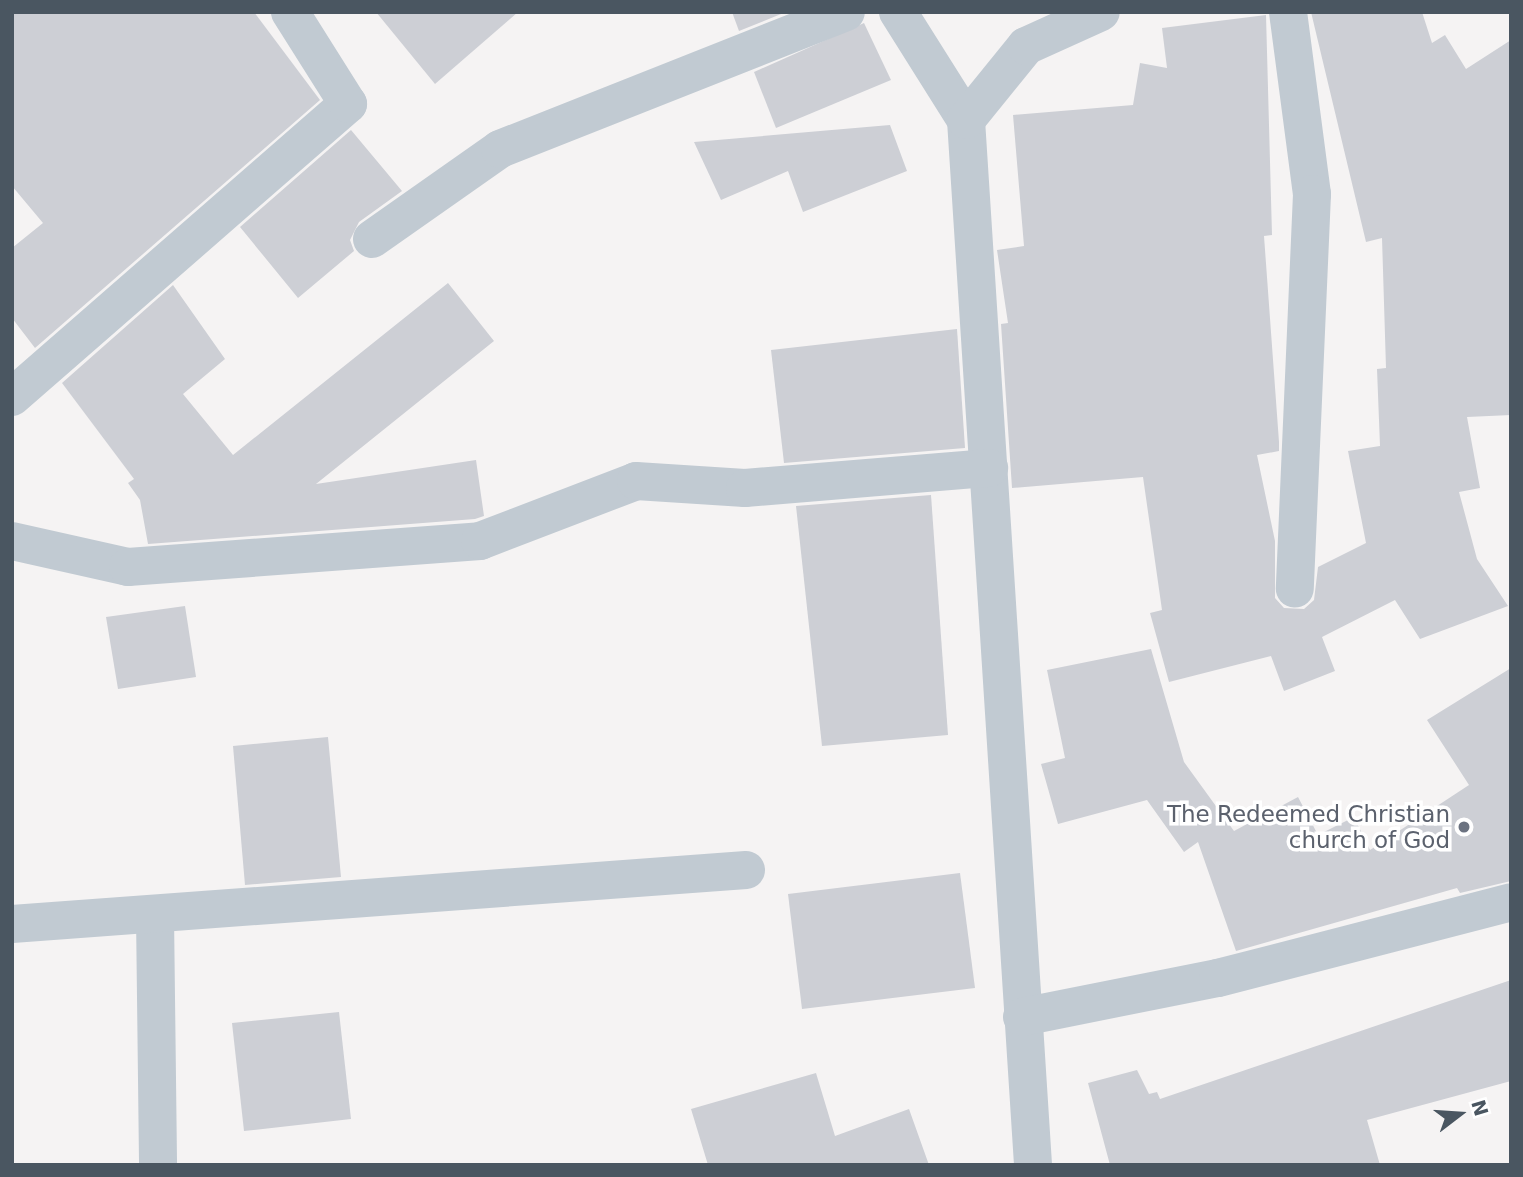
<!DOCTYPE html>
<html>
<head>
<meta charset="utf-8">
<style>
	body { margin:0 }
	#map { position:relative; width:1523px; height:1177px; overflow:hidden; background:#f5f3f3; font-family:"DejaVu Sans",sans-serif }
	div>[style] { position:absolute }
	.building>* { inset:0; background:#cdcfd5 }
	.minor>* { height:38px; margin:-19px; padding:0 19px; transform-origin:19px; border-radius:19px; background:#c1cad2 }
	.dots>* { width:19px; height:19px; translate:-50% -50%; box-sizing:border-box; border:4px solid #fff; border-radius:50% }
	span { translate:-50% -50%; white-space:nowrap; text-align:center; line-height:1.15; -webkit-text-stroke:7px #fff; paint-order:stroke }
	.worship-label { font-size:23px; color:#5b616d }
	.right { translate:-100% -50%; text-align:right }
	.frame { position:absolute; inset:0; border:14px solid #4a5661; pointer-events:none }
	.north { position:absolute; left:1425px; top:1079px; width:70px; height:70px; -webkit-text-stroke:5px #fff; paint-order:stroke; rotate:73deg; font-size:19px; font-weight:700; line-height:28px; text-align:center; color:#4a5661 }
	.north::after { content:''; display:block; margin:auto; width:24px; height:32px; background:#4a5661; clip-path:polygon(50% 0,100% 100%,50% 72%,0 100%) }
</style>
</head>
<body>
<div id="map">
	<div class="building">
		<div style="clip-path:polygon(12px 12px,254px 12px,320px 100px,35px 348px,12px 318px,12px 248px,43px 223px,12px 186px)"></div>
		<div style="clip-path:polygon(376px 12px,518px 12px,435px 84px)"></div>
		<div style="clip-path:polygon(732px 12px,786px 12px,739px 31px)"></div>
		<div style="clip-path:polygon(1311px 12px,1422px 12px,1432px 43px,1445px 35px,1466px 69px,1511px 40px,1511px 415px,1467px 417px,1480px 488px,1459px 492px,1477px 559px,1508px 606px,1420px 639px,1395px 600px,1322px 637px,1335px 671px,1284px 691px,1271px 656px,1169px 682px,1150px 613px,1162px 610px,1143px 477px,1012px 488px,1001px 324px,1008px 323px,997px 250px,1024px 246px,1013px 115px,1133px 105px,1140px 63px,1167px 68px,1162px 28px,1266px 15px,1272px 235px,1264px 236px,1279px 442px,1279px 451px,1257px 455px,1275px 541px,1275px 598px,1284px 608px,1304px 609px,1314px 600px,1318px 567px,1366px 543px,1348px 451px,1380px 446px,1377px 369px,1386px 368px,1382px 238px,1366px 242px)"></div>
		<div style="clip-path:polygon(864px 23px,891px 80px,776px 128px,754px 72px)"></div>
		<div style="clip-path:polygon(890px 125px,907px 171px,803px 212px,788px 171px,721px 200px,694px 142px)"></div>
		<div style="clip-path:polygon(351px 130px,402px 191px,359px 222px,350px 240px,354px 251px,298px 298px,240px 227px)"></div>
		<div style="clip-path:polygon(448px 283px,494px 341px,316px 484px,476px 460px,484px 516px,475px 519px,148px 544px,140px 500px,128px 483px,134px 479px,62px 383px,173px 285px,225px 359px,183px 394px,233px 455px)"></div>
		<div style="clip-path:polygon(957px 329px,965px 448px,784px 463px,771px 350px)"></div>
		<div style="clip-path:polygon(931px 495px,948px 735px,822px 746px,796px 506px)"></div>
		<div style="clip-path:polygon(185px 606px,196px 677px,118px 689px,106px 617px)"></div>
		<div style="clip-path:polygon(1151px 649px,1184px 762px,1234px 831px,1298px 797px,1318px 835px,1354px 817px,1370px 850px,1469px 785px,1427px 720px,1511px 668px,1511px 881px,1460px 893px,1457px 888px,1236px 951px,1198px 842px,1184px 852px,1147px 800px,1058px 824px,1041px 764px,1065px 758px,1047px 670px)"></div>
		<div style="clip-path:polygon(328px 737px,341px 877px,245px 885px,233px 746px)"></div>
		<div style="clip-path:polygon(960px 873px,975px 988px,802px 1009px,788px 894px)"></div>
		<div style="clip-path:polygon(1511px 980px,1511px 1081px,1367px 1120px,1380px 1165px,1110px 1165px,1088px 1083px,1137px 1070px,1149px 1094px,1157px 1092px,1160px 1099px)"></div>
		<div style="clip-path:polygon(339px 1012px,351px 1119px,244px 1131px,232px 1023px)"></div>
		<div style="clip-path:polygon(816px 1073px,835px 1136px,909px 1109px,929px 1165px,708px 1165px,691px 1109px)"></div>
	</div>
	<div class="minor">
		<div style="left:898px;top:12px;width:128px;rotate:57.8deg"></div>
		<div style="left:966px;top:120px;width:1047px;rotate:86.33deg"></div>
		<div style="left:1288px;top:12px;width:184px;rotate:82.5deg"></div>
		<div style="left:1312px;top:194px;width:395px;rotate:92.5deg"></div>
		<div style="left:966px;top:120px;width:95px;rotate:-51deg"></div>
		<div style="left:1026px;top:46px;width:82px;rotate:-24.4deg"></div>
		<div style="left:372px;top:239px;width:156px;rotate:-35.1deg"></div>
		<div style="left:500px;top:149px;width:372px;rotate:-21.6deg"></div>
		<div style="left:12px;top:397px;width:446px;rotate:-41.1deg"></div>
		<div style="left:348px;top:104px;width:109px;rotate:-122.2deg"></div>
		<div style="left:12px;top:541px;width:119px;rotate:12.6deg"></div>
		<div style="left:128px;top:567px;width:353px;rotate:-4.2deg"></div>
		<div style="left:480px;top:541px;width:167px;rotate:-21deg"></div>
		<div style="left:636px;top:481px;width:109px;rotate:3.7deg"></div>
		<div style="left:745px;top:488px;width:245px;rotate:-4.7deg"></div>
		<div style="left:155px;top:915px;width:250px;rotate:89.3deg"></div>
		<div style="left:12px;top:924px;width:736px;rotate:-4.21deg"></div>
		<div style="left:1022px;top:1017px;width:200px;rotate:-11.3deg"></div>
		<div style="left:1218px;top:978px;width:303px;rotate:-14.5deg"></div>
	</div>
	<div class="dots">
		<div style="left:1464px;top:827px;background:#6b7280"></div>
	</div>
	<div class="worship-label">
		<span class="right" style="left:1450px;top:827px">The Redeemed Christian<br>church of God</span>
	</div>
	<div class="frame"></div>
	<div class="north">N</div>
</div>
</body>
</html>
